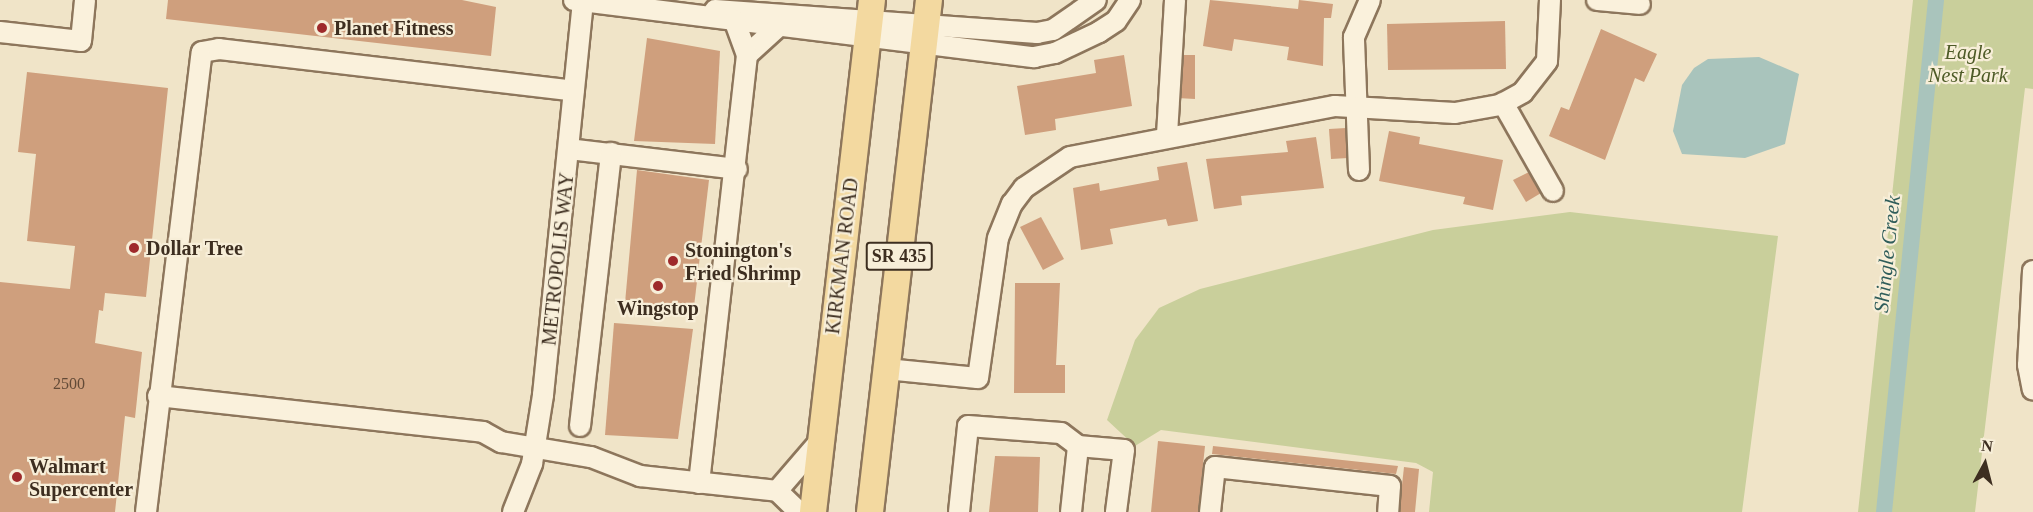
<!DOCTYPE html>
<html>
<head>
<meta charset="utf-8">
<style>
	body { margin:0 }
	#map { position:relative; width:2033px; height:512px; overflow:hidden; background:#f0e4c8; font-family:Georgia,serif }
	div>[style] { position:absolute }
	.green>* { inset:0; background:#c9cf9b }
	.water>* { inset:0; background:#a9c4bc }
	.canal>* { height:16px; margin:-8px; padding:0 8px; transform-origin:8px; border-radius:8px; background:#a9c4bc }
	.building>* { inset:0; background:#cf9f7d }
	.roads { filter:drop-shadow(2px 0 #8d765c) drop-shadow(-2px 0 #8d765c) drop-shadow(0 2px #8d765c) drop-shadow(0 -2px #8d765c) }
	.minor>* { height:20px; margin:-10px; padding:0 10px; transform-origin:10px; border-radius:10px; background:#faf1dc }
	.major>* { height:26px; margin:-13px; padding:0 13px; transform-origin:13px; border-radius:13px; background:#f3d9a0 }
	.dots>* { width:16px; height:16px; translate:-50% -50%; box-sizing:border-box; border:3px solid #f7eed8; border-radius:50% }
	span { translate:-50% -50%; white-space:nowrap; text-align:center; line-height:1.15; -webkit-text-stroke:4.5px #f7eed8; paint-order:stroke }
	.number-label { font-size:16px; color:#624a37 }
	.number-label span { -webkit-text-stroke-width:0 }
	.shield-label span { padding:2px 4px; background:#f7eed8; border:2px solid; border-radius:4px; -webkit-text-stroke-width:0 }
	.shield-label { font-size:18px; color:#3d2e20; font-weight:700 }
	.poi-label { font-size:20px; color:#3d2e20; font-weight:700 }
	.left { translate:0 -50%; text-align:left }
	.park-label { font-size:20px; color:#4d5a26; font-style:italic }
	.street-label { font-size:20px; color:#3d2e20 }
	.water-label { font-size:21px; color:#2f5d5a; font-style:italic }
	.north { position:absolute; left:1955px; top:434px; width:60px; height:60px; -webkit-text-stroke:4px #f7eed8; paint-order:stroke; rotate:7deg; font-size:16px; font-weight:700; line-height:24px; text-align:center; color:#3d2e20 }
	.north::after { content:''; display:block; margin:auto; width:21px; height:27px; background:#3d2e20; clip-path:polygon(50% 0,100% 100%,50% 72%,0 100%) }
</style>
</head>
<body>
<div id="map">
	<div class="green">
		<div style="clip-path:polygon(1913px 0,2033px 0,2033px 89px,2025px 88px,1975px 512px,1858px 512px)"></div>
		<div style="clip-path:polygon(1570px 212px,1778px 236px,1742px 512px,1429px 512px,1433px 472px,1416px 463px,1161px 430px,1135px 446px,1107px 420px,1135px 340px,1159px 308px,1200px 289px,1433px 230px)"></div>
	</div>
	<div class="water">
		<div style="clip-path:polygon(1759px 57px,1799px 74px,1785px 144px,1745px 158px,1682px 154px,1673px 131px,1682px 85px,1694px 68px,1708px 59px)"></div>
	</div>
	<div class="canal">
		<div style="left:1884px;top:512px;width:515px;rotate:-84.2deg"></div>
	</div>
	<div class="building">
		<div style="clip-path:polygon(168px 0,462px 0,496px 7px,491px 56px,166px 19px)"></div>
		<div style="clip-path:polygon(1210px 0,1298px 9px,1299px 0,1333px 4px,1331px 18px,1324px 18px,1323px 66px,1287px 60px,1289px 47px,1234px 39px,1232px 51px,1203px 46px)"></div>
		<div style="clip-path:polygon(1505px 21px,1506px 69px,1388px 70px,1387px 24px)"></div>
		<div style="clip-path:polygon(1601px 29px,1657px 54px,1644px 82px,1635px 78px,1605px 160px,1549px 136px,1561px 107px,1569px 110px)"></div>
		<div style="clip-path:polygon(647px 38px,720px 51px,715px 144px,634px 141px)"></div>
		<div style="clip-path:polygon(1124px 55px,1132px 106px,1055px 119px,1056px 130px,1025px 135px,1017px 86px,1096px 73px,1094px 60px)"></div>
		<div style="clip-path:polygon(1177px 55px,1195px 55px,1195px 99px,1177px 98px)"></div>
		<div style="clip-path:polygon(27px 72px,168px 88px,146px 297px,105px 293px,103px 311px,99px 310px,95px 343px,142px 352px,135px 418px,125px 416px,115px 512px,0 512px,0 282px,70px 289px,75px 246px,27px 241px,36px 154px,18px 152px)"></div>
		<div style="clip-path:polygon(1346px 128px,1348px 158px,1331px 159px,1329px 129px)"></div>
		<div style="clip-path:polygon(1389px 131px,1420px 137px,1419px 144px,1503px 160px,1493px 210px,1463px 204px,1465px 197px,1379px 181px)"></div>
		<div style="clip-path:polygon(1316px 137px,1324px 188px,1241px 196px,1242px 205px,1214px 209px,1206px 159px,1288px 152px,1286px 141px)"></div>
		<div style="clip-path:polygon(1187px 162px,1198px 221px,1168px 226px,1166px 219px,1110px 229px,1113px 244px,1081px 250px,1073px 188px,1099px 183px,1100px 191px,1159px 180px,1157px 167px)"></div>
		<div style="clip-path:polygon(637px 170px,709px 180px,693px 315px,625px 303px)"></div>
		<div style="clip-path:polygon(1529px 172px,1541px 193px,1526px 202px,1513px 180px)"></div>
		<div style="clip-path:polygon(1041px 217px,1064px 259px,1043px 270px,1020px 227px)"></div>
		<div style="clip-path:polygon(1015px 283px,1060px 283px,1056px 365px,1065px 365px,1065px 393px,1014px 393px)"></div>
		<div style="clip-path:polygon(614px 323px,693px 329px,678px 439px,605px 435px)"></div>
		<div style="clip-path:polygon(1158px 441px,1205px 446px,1198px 512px,1151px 512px)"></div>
		<div style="clip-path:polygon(1213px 446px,1398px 466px,1396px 474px,1212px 454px)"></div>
		<div style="clip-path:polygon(995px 456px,1040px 457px,1038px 512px,989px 512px)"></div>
		<div style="clip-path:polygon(1404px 467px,1419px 469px,1415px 512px,1399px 512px)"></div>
	</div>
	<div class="roads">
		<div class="minor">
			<div style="left:574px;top:0;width:464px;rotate:7.1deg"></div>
			<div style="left:1034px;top:57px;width:21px;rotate:-11deg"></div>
			<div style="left:1055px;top:53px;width:49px;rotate:-25.5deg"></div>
			<div style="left:1099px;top:32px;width:20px;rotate:-33deg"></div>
			<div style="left:1116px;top:21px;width:25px;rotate:-56deg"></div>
			<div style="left:1597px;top:0;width:43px;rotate:5.3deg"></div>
			<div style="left:715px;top:10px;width:323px;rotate:4.1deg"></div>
			<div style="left:1037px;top:33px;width:16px;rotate:-11deg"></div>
			<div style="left:1053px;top:30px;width:52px;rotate:-34.9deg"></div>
			<div style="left:0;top:32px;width:81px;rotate:6.3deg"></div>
			<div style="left:81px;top:41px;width:41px;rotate:-84.4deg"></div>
			<div style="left:747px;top:55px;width:43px;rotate:-42.2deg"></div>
			<div style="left:1503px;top:103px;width:101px;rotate:60.4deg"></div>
			<div style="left:1167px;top:135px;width:135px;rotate:-86.6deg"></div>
			<div style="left:569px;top:149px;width:169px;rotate:6.8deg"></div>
			<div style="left:1359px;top:170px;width:133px;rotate:-92.2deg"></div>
			<div style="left:1354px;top:37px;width:40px;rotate:-66.6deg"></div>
			<div style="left:2033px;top:271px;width:94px;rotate:93deg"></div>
			<div style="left:2028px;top:365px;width:25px;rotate:79deg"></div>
			<div style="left:886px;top:369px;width:92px;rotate:5.6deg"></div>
			<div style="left:978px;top:378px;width:141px;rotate:-81.9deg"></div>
			<div style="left:998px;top:238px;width:37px;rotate:-68deg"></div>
			<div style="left:1012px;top:204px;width:20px;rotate:-53deg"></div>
			<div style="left:1024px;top:188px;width:55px;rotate:-34deg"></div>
			<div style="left:1070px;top:157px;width:270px;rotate:-10.9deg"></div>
			<div style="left:1335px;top:106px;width:120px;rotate:3.3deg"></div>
			<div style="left:1455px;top:113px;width:46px;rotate:-10.1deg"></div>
			<div style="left:1500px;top:105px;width:26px;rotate:-29deg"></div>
			<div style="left:1523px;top:92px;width:39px;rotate:-52deg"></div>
			<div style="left:1547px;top:61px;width:61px;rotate:-87.2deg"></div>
			<div style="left:158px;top:396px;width:327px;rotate:6.3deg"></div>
			<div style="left:483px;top:432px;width:21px;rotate:29deg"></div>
			<div style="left:501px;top:442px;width:91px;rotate:9.5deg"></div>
			<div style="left:591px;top:457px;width:53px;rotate:21.2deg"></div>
			<div style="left:640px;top:476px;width:138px;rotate:6.2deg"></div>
			<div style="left:580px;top:426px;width:275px;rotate:-83.5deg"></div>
			<div style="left:699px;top:483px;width:431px;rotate:-83.6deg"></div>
			<div style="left:747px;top:55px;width:37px;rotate:-110deg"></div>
			<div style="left:146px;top:512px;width:463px;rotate:-83.1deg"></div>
			<div style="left:202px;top:52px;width:17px;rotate:-10deg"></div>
			<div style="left:219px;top:49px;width:357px;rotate:6.7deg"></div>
			<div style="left:513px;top:512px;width:52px;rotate:-68.4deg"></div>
			<div style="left:532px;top:464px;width:70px;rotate:-80.9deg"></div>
			<div style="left:543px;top:395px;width:395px;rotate:-84.2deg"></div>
			<div style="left:799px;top:512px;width:30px;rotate:-136deg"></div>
			<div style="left:777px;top:491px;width:66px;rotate:-49.3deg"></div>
			<div style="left:959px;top:512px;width:86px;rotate:-84deg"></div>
			<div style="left:968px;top:426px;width:93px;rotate:4.3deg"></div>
			<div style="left:1061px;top:433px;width:21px;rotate:37deg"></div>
			<div style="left:1078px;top:446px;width:46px;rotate:5deg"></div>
			<div style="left:1124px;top:450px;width:63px;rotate:97.4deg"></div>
			<div style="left:1071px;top:512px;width:66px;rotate:-83.9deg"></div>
			<div style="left:1210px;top:512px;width:45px;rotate:-83.7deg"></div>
			<div style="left:1215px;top:467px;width:176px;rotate:6.2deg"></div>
			<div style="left:1390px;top:486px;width:26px;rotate:94deg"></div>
		</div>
		<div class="major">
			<div style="left:813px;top:512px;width:515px;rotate:-83.43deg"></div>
			<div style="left:870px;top:512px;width:515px;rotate:-83.43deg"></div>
		</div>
	</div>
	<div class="dots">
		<div style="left:322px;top:28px;background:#9e2a2b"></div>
		<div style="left:134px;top:248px;background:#9e2a2b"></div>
		<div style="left:673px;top:261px;background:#9e2a2b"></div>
		<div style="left:658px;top:286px;background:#9e2a2b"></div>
		<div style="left:17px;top:477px;background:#9e2a2b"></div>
	</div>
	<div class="number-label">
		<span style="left:69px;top:384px">2500</span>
	</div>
	<div class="shield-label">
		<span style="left:899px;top:256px">SR 435</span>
	</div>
	<div class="poi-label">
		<span class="left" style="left:334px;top:28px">Planet Fitness</span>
		<span class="left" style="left:146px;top:248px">Dollar Tree</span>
		<span class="left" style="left:685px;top:262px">Stonington's<br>Fried Shrimp</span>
		<span style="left:658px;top:308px">Wingstop</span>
		<span class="left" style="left:29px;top:478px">Walmart<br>Supercenter</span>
	</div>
	<div class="park-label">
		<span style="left:1968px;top:64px">Eagle<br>Nest Park</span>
	</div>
	<div class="street-label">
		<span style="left:842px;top:256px;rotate:-83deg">KIRKMAN ROAD</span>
		<span style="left:558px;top:259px;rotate:-84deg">METROPOLIS WAY</span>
	</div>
	<div class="water-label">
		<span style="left:1887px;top:254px;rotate:-84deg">Shingle Creek</span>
	</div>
	<div class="north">N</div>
</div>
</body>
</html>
